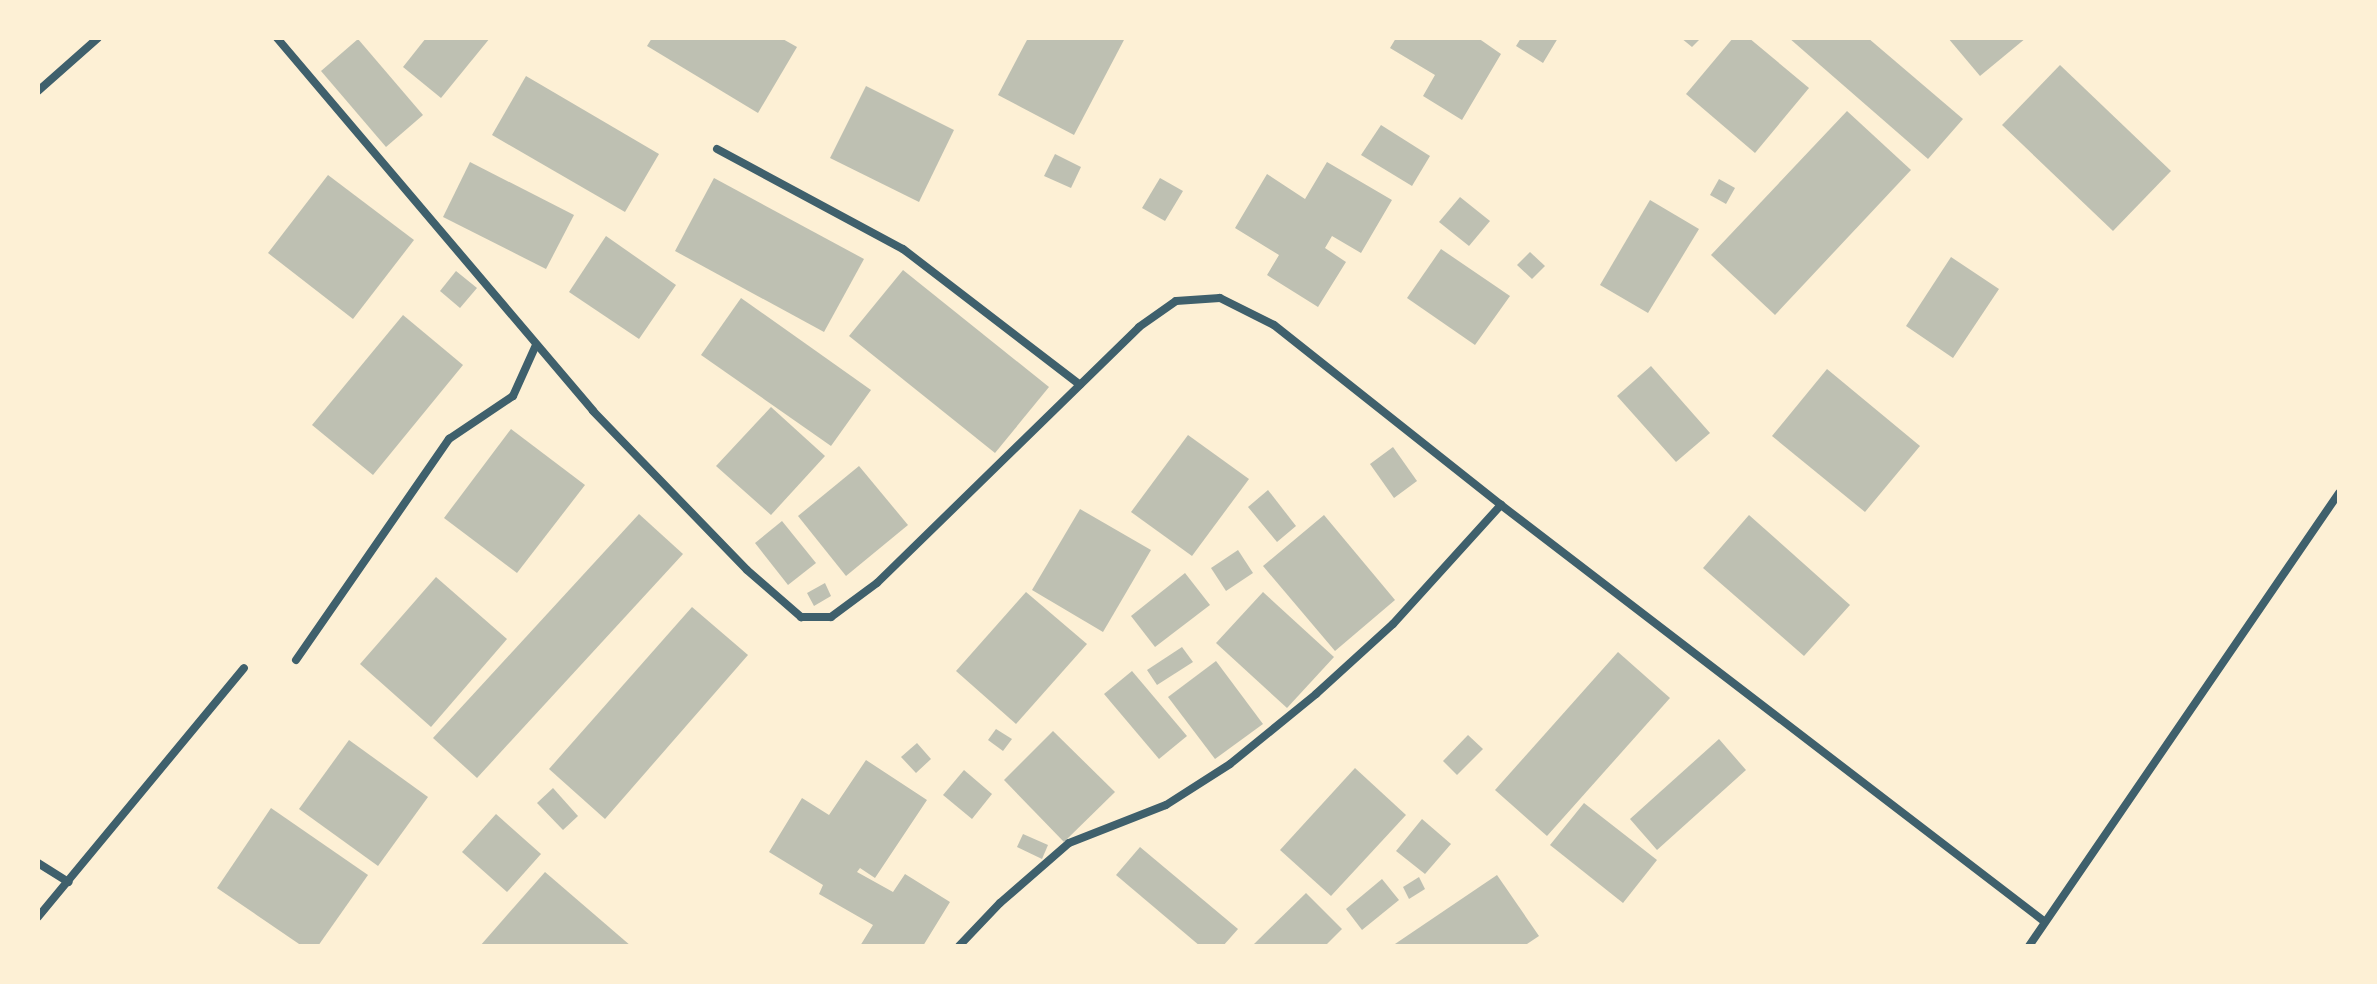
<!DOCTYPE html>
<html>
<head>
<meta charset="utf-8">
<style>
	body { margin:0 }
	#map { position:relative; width:2377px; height:984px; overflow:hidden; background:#fdf0d5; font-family:Karla,sans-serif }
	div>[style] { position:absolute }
	.building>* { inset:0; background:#bec0b2 }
	.minor>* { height:8px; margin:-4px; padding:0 4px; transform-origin:4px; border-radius:4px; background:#3f606c }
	span { translate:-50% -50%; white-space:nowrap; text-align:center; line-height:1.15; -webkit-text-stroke:6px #fdf0d5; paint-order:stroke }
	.frame { position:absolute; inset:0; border:40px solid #fdf0d5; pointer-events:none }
</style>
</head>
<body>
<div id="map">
	<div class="building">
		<div style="clip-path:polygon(426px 38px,490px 38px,441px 98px,403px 67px)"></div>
		<div style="clip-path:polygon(652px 38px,781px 38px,797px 47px,758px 113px,647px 46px)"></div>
		<div style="clip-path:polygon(1028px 38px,1125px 38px,1074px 135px,998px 95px)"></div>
		<div style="clip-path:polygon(1396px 38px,1478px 38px,1501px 54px,1462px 120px,1423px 96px,1435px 75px,1390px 48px)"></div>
		<div style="clip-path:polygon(1521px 38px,1558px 38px,1543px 63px,1516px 46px)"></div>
		<div style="clip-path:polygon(1681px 38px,1701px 38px,1692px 47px)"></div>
		<div style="clip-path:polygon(1733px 38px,1749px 38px,1809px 88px,1755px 153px,1686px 94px)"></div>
		<div style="clip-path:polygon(1789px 38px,1868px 38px,1963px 119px,1928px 159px)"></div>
		<div style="clip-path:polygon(1948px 38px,2026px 38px,1980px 76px)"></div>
		<div style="clip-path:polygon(358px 39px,423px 115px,386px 147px,321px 71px)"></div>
		<div style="clip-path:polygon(2060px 65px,2171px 171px,2113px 231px,2002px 125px)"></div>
		<div style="clip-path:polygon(526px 76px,659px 154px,625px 212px,492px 135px)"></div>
		<div style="clip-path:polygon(866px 86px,954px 130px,919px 202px,830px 158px)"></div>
		<div style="clip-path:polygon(1847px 111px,1911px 170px,1775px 315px,1711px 255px)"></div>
		<div style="clip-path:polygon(1381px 125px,1430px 156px,1412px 186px,1361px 155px)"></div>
		<div style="clip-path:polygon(1055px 154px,1081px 167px,1071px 188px,1044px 176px)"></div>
		<div style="clip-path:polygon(470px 162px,574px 215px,546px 269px,443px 217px)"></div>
		<div style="clip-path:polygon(1327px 162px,1392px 200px,1361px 253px,1332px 236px,1325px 248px,1346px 262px,1318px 307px,1267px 275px,1279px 255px,1235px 228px,1267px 174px,1305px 199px)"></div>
		<div style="clip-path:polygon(328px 175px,414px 240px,353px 319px,268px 253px)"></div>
		<div style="clip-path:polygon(714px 178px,864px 259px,824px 332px,675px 251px)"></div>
		<div style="clip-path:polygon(1160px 178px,1183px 191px,1165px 221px,1142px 208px)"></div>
		<div style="clip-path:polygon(1719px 179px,1735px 188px,1726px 204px,1710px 195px)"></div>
		<div style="clip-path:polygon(1460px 197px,1490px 221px,1469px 246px,1439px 222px)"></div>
		<div style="clip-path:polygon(1650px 200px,1699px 229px,1648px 313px,1600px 285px)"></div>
		<div style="clip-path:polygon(606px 236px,676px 285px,639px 339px,569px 292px)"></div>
		<div style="clip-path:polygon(1441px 249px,1510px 296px,1475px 345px,1407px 298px)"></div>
		<div style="clip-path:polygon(1530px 252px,1545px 266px,1532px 279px,1517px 265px)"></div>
		<div style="clip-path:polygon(1951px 257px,1999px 289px,1953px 358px,1906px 326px)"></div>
		<div style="clip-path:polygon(903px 270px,1049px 387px,995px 453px,849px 336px)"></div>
		<div style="clip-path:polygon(456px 271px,477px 288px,460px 308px,440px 291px)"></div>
		<div style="clip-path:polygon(741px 298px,871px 390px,831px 446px,701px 355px)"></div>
		<div style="clip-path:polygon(403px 315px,463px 365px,373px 475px,312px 425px)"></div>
		<div style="clip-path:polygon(1651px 366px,1710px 433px,1676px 462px,1617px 396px)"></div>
		<div style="clip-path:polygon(1827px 369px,1920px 446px,1865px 512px,1772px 436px)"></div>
		<div style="clip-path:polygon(771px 407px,825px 456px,771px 515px,716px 466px)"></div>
		<div style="clip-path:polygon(511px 429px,585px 485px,517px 573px,444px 518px)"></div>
		<div style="clip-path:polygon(1188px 435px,1249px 479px,1192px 556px,1131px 512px)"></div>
		<div style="clip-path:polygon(1393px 447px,1417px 481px,1394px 498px,1370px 464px)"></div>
		<div style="clip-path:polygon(859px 466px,908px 525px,846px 576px,798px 516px)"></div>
		<div style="clip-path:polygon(1268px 490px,1296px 526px,1277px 542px,1248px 507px)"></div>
		<div style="clip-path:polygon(1080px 509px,1151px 550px,1103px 632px,1032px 590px)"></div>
		<div style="clip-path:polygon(639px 514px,683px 554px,477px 778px,433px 738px)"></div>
		<div style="clip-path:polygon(1324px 515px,1395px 600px,1335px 651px,1263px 566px)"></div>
		<div style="clip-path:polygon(1749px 515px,1850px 605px,1804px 656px,1703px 568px)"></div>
		<div style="clip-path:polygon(782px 521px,816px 563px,788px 585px,755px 543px)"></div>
		<div style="clip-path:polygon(1238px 550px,1253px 573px,1226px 591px,1211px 568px)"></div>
		<div style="clip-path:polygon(1185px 573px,1210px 605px,1155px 647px,1131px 616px)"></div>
		<div style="clip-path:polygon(436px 577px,507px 639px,431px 727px,360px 664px)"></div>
		<div style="clip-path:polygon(825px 583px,831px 596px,814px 606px,807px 593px)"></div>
		<div style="clip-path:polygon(1026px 592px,1087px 644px,1016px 724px,956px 671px)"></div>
		<div style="clip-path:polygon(1263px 592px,1334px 657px,1287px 708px,1216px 643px)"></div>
		<div style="clip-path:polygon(692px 607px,748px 655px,605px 819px,549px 769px)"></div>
		<div style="clip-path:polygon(1182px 647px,1193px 662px,1157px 685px,1147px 670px)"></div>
		<div style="clip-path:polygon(1618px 652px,1670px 698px,1547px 836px,1495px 790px)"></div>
		<div style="clip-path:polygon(1216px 661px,1263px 724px,1215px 759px,1168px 697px)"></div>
		<div style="clip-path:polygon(1132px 671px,1187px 736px,1159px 759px,1104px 694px)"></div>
		<div style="clip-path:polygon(996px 729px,1012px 739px,1003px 751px,988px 740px)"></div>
		<div style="clip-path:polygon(1053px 731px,1115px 792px,1064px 842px,1004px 780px)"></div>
		<div style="clip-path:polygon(1468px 735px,1483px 749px,1457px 775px,1443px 761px)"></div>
		<div style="clip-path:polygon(1719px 739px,1746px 770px,1657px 850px,1630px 819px)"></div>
		<div style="clip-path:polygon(349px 740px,428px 797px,378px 866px,299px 809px)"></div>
		<div style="clip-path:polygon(917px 743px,931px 759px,916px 773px,901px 757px)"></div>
		<div style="clip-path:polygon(866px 760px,927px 800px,875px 878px,860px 868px,857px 872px,893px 892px,905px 874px,950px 902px,923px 946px,860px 946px,873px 925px,819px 894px,823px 885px,769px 852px,802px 798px,829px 815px)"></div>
		<div style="clip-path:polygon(1355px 768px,1406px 815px,1331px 896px,1280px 850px)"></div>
		<div style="clip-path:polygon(964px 770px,992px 794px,972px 819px,943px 795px)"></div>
		<div style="clip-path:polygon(553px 788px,578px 816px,563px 830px,537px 803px)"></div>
		<div style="clip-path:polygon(1584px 803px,1657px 860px,1623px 903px,1550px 845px)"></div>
		<div style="clip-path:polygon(271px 808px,368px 875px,318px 946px,302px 946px,217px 888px)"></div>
		<div style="clip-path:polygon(496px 814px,541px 854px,507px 892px,462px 852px)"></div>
		<div style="clip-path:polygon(1422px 819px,1451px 844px,1425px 874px,1396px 851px)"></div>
		<div style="clip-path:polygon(1023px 834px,1048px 845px,1042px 859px,1017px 847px)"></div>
		<div style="clip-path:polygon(1140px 847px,1238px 929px,1223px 946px,1200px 946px,1116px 875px)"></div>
		<div style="clip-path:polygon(545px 872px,631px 946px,480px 946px)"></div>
		<div style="clip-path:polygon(1497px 875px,1539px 936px,1524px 946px,1392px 946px)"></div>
		<div style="clip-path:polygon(1419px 877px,1425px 889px,1409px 899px,1403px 887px)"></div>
		<div style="clip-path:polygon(1382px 879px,1399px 900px,1362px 930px,1346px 909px)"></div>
		<div style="clip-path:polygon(1306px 893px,1342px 929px,1325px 946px,1252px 946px)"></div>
	</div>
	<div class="minor">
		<div style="left:277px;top:38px;width:489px;rotate:49.7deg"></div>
		<div style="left:593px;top:411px;width:221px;rotate:45.9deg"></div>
		<div style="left:747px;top:570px;width:72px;rotate:41deg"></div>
		<div style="left:801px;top:617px;width:30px"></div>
		<div style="left:831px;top:617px;width:57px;rotate:-36.5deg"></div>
		<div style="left:877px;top:583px;width:366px;rotate:-44.3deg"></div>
		<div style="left:1139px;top:327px;width:45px;rotate:-35.1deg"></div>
		<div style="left:1176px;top:301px;width:44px;rotate:-3.9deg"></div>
		<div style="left:1220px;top:298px;width:60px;rotate:26.6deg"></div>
		<div style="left:1274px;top:325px;width:290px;rotate:38.4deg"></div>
		<div style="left:38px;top:91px;width:80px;rotate:-41.5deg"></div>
		<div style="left:717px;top:149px;width:211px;rotate:28.3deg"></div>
		<div style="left:903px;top:249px;width:223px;rotate:37.5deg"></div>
		<div style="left:296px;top:660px;width:269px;rotate:-55.3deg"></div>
		<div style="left:449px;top:439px;width:77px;rotate:-33.9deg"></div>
		<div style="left:513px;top:396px;width:56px;rotate:-65.7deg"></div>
		<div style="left:38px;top:863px;width:36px;rotate:32deg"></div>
		<div style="left:38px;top:917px;width:323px;rotate:-50.4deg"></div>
		<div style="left:959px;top:946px;width:59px;rotate:-46.4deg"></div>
		<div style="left:1000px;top:903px;width:91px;rotate:-41deg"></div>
		<div style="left:1069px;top:843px;width:104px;rotate:-21.4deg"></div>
		<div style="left:1166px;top:805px;width:76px;rotate:-32.6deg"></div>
		<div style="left:1230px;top:764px;width:111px;rotate:-39.1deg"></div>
		<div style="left:1316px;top:694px;width:104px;rotate:-42.3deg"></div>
		<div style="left:1393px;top:624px;width:161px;rotate:-47.8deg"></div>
		<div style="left:1501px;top:505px;width:685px;rotate:37.47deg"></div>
		<div style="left:2029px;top:946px;width:549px;rotate:-55.62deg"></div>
	</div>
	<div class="frame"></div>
</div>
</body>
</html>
